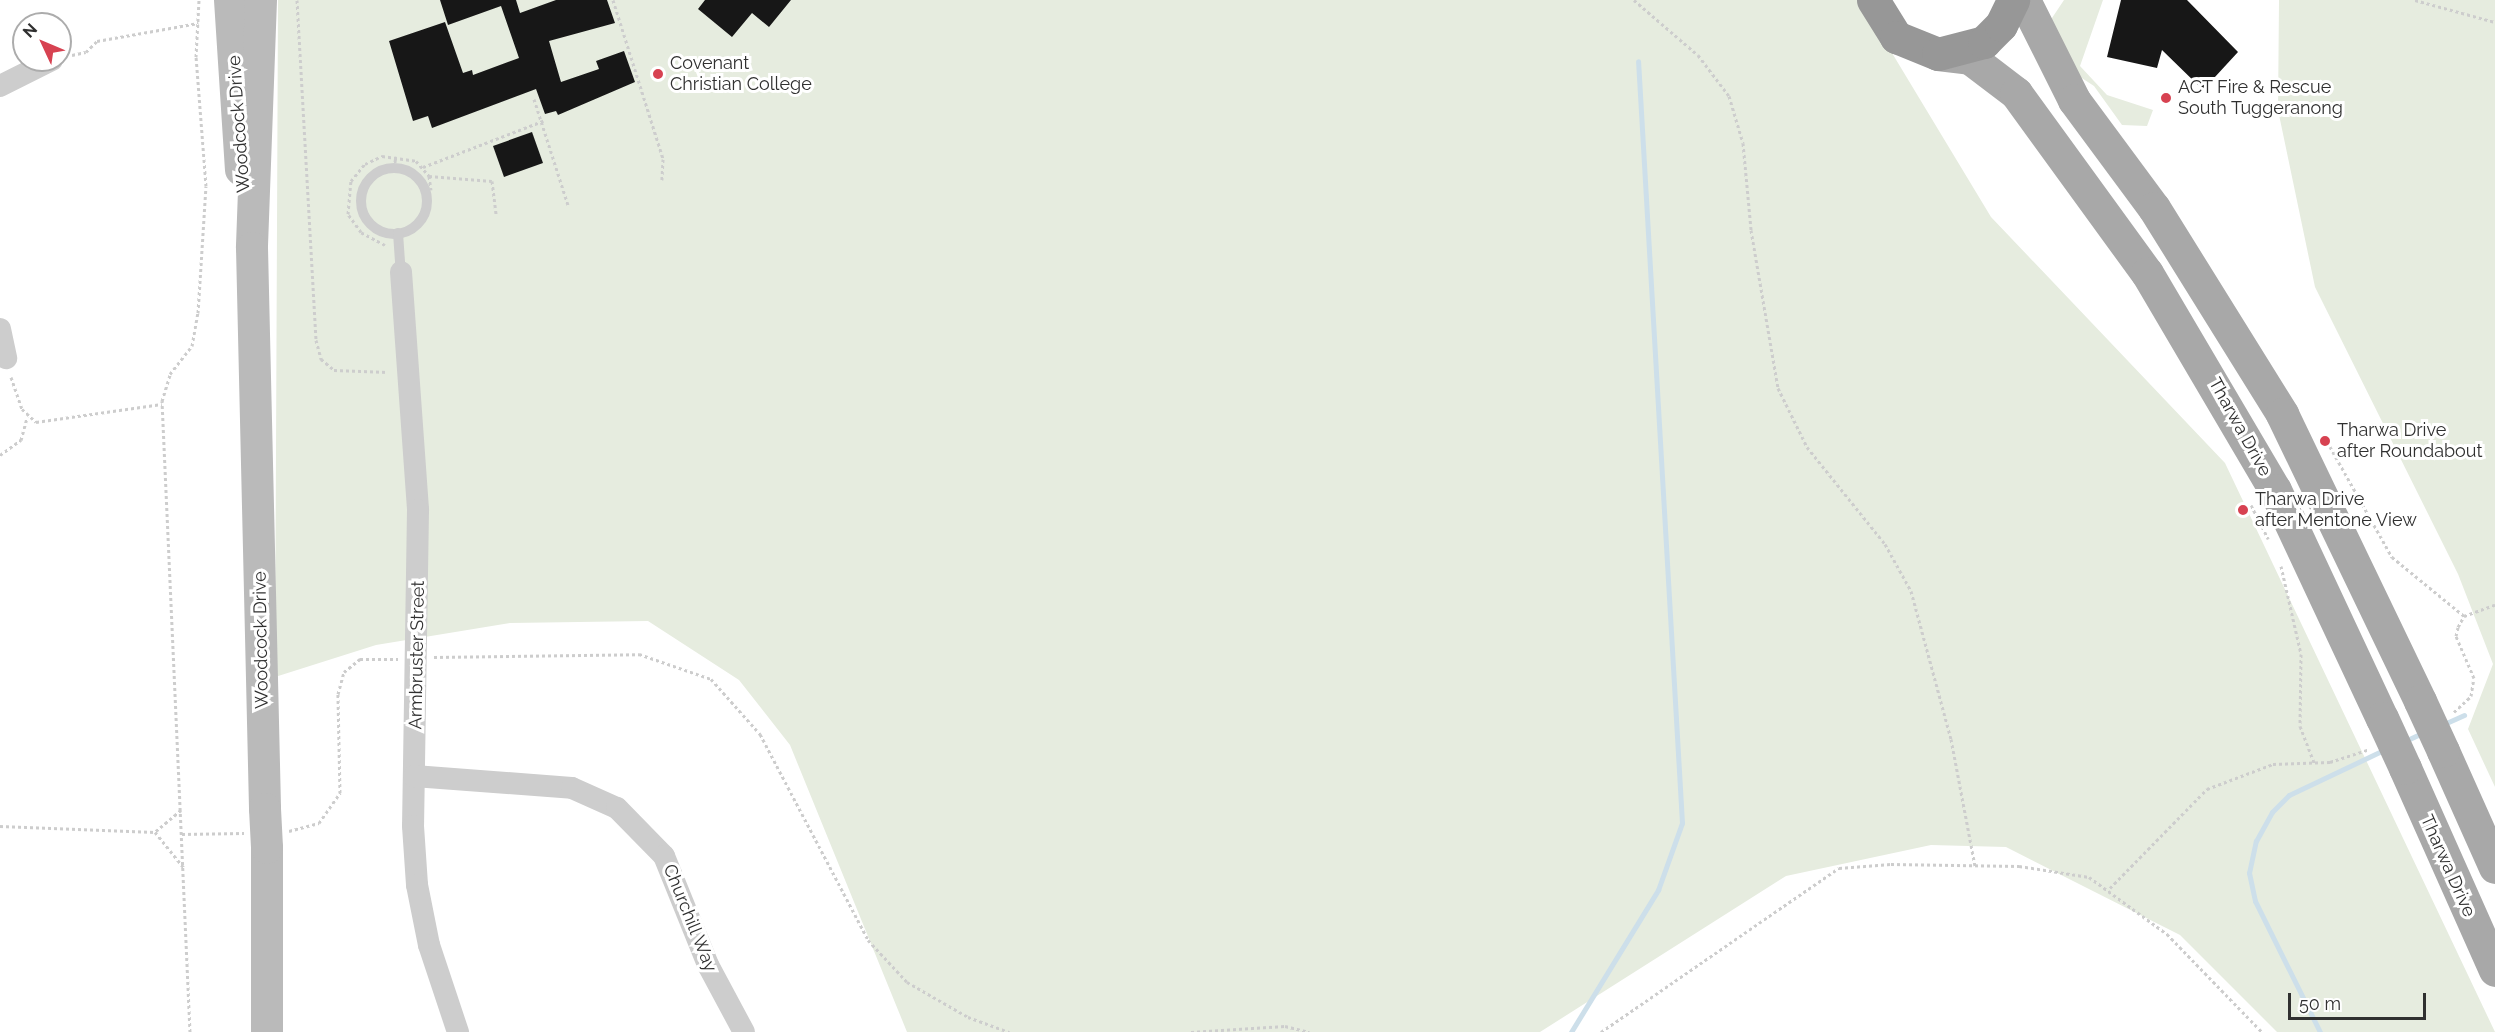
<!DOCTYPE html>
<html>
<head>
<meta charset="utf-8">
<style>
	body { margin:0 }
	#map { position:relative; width:2495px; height:1032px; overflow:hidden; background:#fff; font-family:Raleway,sans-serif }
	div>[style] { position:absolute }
	.green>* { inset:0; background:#e6ecdf }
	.stream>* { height:5px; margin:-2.5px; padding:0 2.5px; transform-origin:2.5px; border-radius:2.5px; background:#cddfea }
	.building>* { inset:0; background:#171717 }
	.path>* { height:3px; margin-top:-1.5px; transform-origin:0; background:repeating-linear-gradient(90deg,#cdcdcd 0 3px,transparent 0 6px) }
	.lane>* { height:10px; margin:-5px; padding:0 5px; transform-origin:5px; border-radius:5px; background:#cdcdcd }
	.lane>.ring { margin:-5px; padding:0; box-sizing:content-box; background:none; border:10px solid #cdcdcd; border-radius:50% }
	.street>* { height:22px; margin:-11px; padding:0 11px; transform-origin:11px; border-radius:11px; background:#cdcdcd }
	.secondary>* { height:32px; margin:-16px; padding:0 16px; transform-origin:16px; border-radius:16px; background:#bababa }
	.primary>* { height:33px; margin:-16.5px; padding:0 16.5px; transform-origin:16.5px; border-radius:16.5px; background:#a8a8a8 }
	.highway>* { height:33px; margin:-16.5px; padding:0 16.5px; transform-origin:16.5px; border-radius:16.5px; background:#979797 }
	.secondary-bridge>* { height:32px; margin:-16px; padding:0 16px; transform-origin:16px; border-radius:16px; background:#bababa }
	.primary-bridge>* { height:33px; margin:-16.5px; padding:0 16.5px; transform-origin:16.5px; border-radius:16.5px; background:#a8a8a8 }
	.dots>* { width:16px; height:16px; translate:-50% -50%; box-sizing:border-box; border:3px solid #fff; border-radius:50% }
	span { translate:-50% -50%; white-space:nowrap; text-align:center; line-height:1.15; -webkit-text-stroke:6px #fff; paint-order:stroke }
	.poi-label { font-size:18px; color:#303030 }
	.left { translate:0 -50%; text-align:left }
	.street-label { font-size:18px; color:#303030 }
	.north { position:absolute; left:12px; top:12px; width:60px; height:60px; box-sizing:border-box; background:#fff; border:2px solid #acacac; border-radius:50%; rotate:314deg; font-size:16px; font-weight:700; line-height:24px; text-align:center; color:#303030 }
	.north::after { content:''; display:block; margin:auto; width:21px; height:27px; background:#d74251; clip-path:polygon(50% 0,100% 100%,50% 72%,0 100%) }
	.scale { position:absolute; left:2288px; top:993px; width:138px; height:27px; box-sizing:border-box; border:3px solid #303030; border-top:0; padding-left:8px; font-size:18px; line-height:21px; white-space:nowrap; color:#303030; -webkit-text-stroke:4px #fff; paint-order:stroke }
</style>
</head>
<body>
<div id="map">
	<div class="green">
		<div style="clip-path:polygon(278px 0,1860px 0,1991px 217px,2225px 463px,2495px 1032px,2277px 1032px,2180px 935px,2006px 847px,1931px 845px,1786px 876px,1540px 1032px,907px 1032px,790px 745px,739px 680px,648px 621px,510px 623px,376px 645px,275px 677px)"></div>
		<div style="clip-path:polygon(2064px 0,2103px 0,2080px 66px,2107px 95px,2153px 110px,2147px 126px,2122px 125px,2094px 86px,2074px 73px,2048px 24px)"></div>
		<div style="clip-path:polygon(2279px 0,2495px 0,2495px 787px,2468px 729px,2493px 664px,2458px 574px,2315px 287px,2278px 110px)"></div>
	</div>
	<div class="stream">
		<div style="left:2444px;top:724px;width:22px;rotate:-24deg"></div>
		<div style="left:2405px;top:741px;width:21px;rotate:-25deg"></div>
		<div style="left:1571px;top:1032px;width:167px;rotate:-58.5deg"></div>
		<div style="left:1658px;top:890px;width:71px;rotate:-70.3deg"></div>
		<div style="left:1682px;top:823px;width:763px;rotate:-93.3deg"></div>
		<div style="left:2320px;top:1032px;width:146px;rotate:-116.4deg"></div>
		<div style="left:2255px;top:901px;width:29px;rotate:-102deg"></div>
		<div style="left:2249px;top:873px;width:33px;rotate:-78deg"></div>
		<div style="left:2256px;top:841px;width:33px;rotate:-61deg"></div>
		<div style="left:2272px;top:812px;width:24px;rotate:-45deg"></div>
		<div style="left:2289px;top:795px;width:107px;rotate:-25.4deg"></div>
	</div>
	<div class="building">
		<div style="clip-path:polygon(440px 0,516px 0,520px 13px,556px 0,607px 0,615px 23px,549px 41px,561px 82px,599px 69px,596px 61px,624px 51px,635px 82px,558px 115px,556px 111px,545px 114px,536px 89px,432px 128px,428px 116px,413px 121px,389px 41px,445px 22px,463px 73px,472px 70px,473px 75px,519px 58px,501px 6px,448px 25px)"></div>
		<div style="clip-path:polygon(705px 0,791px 0,769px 27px,752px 13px,732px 37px,698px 9px)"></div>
		<div style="clip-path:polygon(2121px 0,2187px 0,2238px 52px,2203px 90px,2162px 50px,2157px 68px,2107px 57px)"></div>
		<div style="clip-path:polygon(532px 132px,543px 163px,504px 177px,493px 146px)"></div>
	</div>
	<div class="path">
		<div style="left:297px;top:0;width:341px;rotate:86.8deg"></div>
		<div style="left:316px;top:340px;width:20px;rotate:75deg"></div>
		<div style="left:321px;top:359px;width:17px;rotate:40deg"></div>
		<div style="left:334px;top:370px;width:54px;rotate:2.1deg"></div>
		<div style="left:613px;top:0;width:167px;rotate:72.5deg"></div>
		<div style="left:663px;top:159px;width:21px;rotate:93deg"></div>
		<div style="left:1634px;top:0;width:84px;rotate:40.7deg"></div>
		<div style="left:1698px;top:55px;width:51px;rotate:52.9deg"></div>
		<div style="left:1729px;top:96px;width:49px;rotate:73.4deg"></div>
		<div style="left:1743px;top:143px;width:87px;rotate:84.7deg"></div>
		<div style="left:1751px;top:230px;width:160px;rotate:80.3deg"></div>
		<div style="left:1778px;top:388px;width:66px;rotate:63.8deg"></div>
		<div style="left:1807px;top:447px;width:124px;rotate:51.2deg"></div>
		<div style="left:1885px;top:544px;width:54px;rotate:61deg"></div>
		<div style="left:1911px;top:591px;width:153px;rotate:74.9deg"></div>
		<div style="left:1951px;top:739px;width:129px;rotate:79.3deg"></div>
		<div style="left:2415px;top:0;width:83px;rotate:15.4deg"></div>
		<div style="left:72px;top:55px;width:14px;rotate:-12deg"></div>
		<div style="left:86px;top:52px;width:16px;rotate:-45deg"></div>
		<div style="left:97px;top:41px;width:103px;rotate:-10.1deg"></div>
		<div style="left:534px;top:99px;width:111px;rotate:72.2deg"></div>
		<div style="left:423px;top:167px;width:129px;rotate:-21deg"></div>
		<div style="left:394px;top:168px;width:12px;rotate:-81deg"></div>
		<div style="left:429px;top:176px;width:63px;rotate:4.5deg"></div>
		<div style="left:492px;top:181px;width:34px;rotate:83deg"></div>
		<div style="left:385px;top:245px;width:27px;rotate:-152deg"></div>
		<div style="left:361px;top:232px;width:22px;rotate:-126deg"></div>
		<div style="left:348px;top:214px;width:33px;rotate:-85deg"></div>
		<div style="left:351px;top:181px;width:22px;rotate:-51deg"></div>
		<div style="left:365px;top:164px;width:19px;rotate:-25deg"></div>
		<div style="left:382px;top:156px;width:34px;rotate:8deg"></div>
		<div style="left:416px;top:161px;width:20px;rotate:49deg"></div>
		<div style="left:429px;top:176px;width:14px;rotate:82deg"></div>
		<div style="left:11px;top:377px;width:34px;rotate:71deg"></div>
		<div style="left:22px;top:409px;width:19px;rotate:43deg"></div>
		<div style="left:36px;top:422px;width:127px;rotate:-8.1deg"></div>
		<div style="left:2324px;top:436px;width:139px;rotate:60.7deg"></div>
		<div style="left:2392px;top:557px;width:93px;rotate:39.3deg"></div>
		<div style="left:0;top:455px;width:26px;rotate:-36deg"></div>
		<div style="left:21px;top:440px;width:24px;rotate:-75deg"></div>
		<div style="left:2251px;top:505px;width:38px;rotate:63deg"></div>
		<div style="left:2281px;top:566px;width:90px;rotate:77.2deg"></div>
		<div style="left:2301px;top:654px;width:72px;rotate:90.8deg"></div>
		<div style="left:2300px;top:726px;width:40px;rotate:69deg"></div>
		<div style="left:434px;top:657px;width:205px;rotate:-0.8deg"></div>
		<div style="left:639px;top:654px;width:76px;rotate:19.1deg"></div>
		<div style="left:711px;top:679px;width:74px;rotate:48.3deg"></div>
		<div style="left:760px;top:734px;width:233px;rotate:62.3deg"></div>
		<div style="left:868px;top:940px;width:57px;rotate:47.1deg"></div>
		<div style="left:907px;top:982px;width:70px;rotate:29.8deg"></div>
		<div style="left:968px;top:1017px;width:44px;rotate:20.1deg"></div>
		<div style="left:2454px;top:712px;width:23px;rotate:-43deg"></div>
		<div style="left:2471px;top:696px;width:18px;rotate:-81deg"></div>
		<div style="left:2474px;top:678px;width:46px;rotate:-113.2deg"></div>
		<div style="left:2456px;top:636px;width:9px;rotate:-77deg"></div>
		<div style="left:2458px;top:627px;width:13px;rotate:-61deg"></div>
		<div style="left:2464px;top:616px;width:33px;rotate:-20deg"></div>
		<div style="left:181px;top:810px;width:34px;rotate:140deg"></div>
		<div style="left:155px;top:832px;width:46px;rotate:51.1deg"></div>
		<div style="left:0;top:826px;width:155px;rotate:2.2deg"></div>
		<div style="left:289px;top:831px;width:31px;rotate:-15deg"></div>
		<div style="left:319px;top:823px;width:37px;rotate:-55deg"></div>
		<div style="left:340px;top:793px;width:99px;rotate:-91.2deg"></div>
		<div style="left:338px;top:694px;width:23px;rotate:-75deg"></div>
		<div style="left:344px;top:672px;width:21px;rotate:-39deg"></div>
		<div style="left:360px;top:659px;width:38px"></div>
		<div style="left:182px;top:834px;width:62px;rotate:-0.9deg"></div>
		<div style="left:2110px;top:888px;width:139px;rotate:-45.6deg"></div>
		<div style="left:2207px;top:789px;width:71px;rotate:-20.7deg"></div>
		<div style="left:2273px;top:764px;width:57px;rotate:-2deg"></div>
		<div style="left:2330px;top:762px;width:40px;rotate:-18deg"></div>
		<div style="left:190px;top:1032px;width:632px;rotate:-92.54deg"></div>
		<div style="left:162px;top:401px;width:28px;rotate:-73deg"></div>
		<div style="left:170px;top:374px;width:36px;rotate:-52deg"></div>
		<div style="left:192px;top:346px;width:34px;rotate:-80deg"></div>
		<div style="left:198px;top:313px;width:127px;rotate:-86.4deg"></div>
		<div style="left:206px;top:186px;width:129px;rotate:-94.4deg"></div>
		<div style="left:196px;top:57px;width:57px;rotate:-87deg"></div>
		<div style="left:1191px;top:1032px;width:94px;rotate:-3.7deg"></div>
		<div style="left:1285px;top:1026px;width:25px;rotate:14deg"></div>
		<div style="left:1601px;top:1032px;width:289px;rotate:-34.6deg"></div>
		<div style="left:1839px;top:868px;width:52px;rotate:-4.4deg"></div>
		<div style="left:1891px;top:864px;width:128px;rotate:0.9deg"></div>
		<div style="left:2019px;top:866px;width:71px;rotate:8.9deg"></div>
		<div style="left:2089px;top:877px;width:97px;rotate:36.2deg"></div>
		<div style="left:2167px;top:934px;width:136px;rotate:45.9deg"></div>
	</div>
	<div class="lane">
		<div class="ring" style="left:361px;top:168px;width:56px;height:56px"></div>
		<div style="left:398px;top:233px;width:39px;rotate:86deg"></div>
	</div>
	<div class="street">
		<div style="left:0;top:86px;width:58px;rotate:-26.6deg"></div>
		<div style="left:401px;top:272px;width:239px;rotate:85.9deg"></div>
		<div style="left:418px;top:510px;width:316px;rotate:90.9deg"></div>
		<div style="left:413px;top:826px;width:59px;rotate:86.1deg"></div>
		<div style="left:417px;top:885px;width:61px;rotate:78.7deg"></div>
		<div style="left:429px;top:945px;width:92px;rotate:71.6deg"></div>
		<div style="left:0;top:329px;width:30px;rotate:78deg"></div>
		<div style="left:414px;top:776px;width:158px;rotate:4.3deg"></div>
		<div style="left:572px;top:788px;width:49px;rotate:24deg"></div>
		<div style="left:617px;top:808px;width:67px;rotate:45.6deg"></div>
		<div style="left:664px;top:856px;width:118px;rotate:68deg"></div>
		<div style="left:708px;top:965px;width:76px;rotate:61.8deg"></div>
	</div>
	<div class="secondary">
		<div style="left:230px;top:0;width:170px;rotate:86.3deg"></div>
		<div style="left:261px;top:0;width:248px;rotate:92.1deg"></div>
		<div style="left:252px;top:248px;width:561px;rotate:88.67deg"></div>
		<div style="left:267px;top:1032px;width:184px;rotate:-90deg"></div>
	</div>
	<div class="primary">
		<div style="left:2024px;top:0;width:112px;rotate:63.4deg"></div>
		<div style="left:2074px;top:100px;width:134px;rotate:53.5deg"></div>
		<div style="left:2154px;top:208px;width:243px;rotate:58.1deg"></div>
		<div style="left:2282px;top:414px;width:318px;rotate:64.3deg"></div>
		<div style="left:1938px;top:54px;width:32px;rotate:7deg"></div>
		<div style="left:1970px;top:58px;width:58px;rotate:37.3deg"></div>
		<div style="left:2016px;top:93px;width:223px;rotate:54deg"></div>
		<div style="left:2147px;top:273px;width:252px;rotate:59.5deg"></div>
		<div style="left:2275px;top:490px;width:252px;rotate:64.9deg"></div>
		<div style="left:2443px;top:751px;width:127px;rotate:65.9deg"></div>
		<div style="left:2405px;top:768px;width:221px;rotate:66deg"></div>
	</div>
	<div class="highway">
		<div style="left:1873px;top:0;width:44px;rotate:58.1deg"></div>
		<div style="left:1896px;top:37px;width:45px;rotate:22deg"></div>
		<div style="left:1938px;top:54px;width:48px;rotate:-14.6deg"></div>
		<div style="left:1984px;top:42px;width:24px;rotate:-45deg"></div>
		<div style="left:2001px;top:25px;width:28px;rotate:-64deg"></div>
	</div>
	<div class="secondary-bridge">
		<div style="left:265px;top:809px;width:39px;rotate:87deg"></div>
	</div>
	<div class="primary-bridge">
		<div style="left:2420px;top:701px;width:55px;rotate:65.3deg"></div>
		<div style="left:2382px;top:718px;width:55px;rotate:65.3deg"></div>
	</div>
	<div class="dots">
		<div style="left:658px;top:74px;background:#d74251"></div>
		<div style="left:2166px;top:98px;background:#d74251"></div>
		<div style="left:2325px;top:441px;background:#d74251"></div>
		<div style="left:2243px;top:510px;background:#d74251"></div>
	</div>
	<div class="poi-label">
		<span class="left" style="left:670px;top:74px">Covenant<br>Christian College</span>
		<span class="left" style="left:2178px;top:98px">ACT Fire &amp; Rescue<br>South Tuggeranong</span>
		<span class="left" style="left:2337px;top:441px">Tharwa Drive<br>after Roundabout</span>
		<span class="left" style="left:2255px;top:510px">Tharwa Drive<br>after Mentone View</span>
	</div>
	<div class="street-label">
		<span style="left:239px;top:124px;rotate:-94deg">Woodcock Drive</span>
		<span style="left:2240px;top:427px;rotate:61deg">Tharwa Drive</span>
		<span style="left:261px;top:640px;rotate:-91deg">Woodcock Drive</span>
		<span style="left:417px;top:655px;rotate:-89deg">Armbruster Street</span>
		<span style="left:2448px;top:866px;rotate:66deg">Tharwa Drive</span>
		<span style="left:690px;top:918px;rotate:68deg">Churchill Way</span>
	</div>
	<div class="north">N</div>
	<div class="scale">50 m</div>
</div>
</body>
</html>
